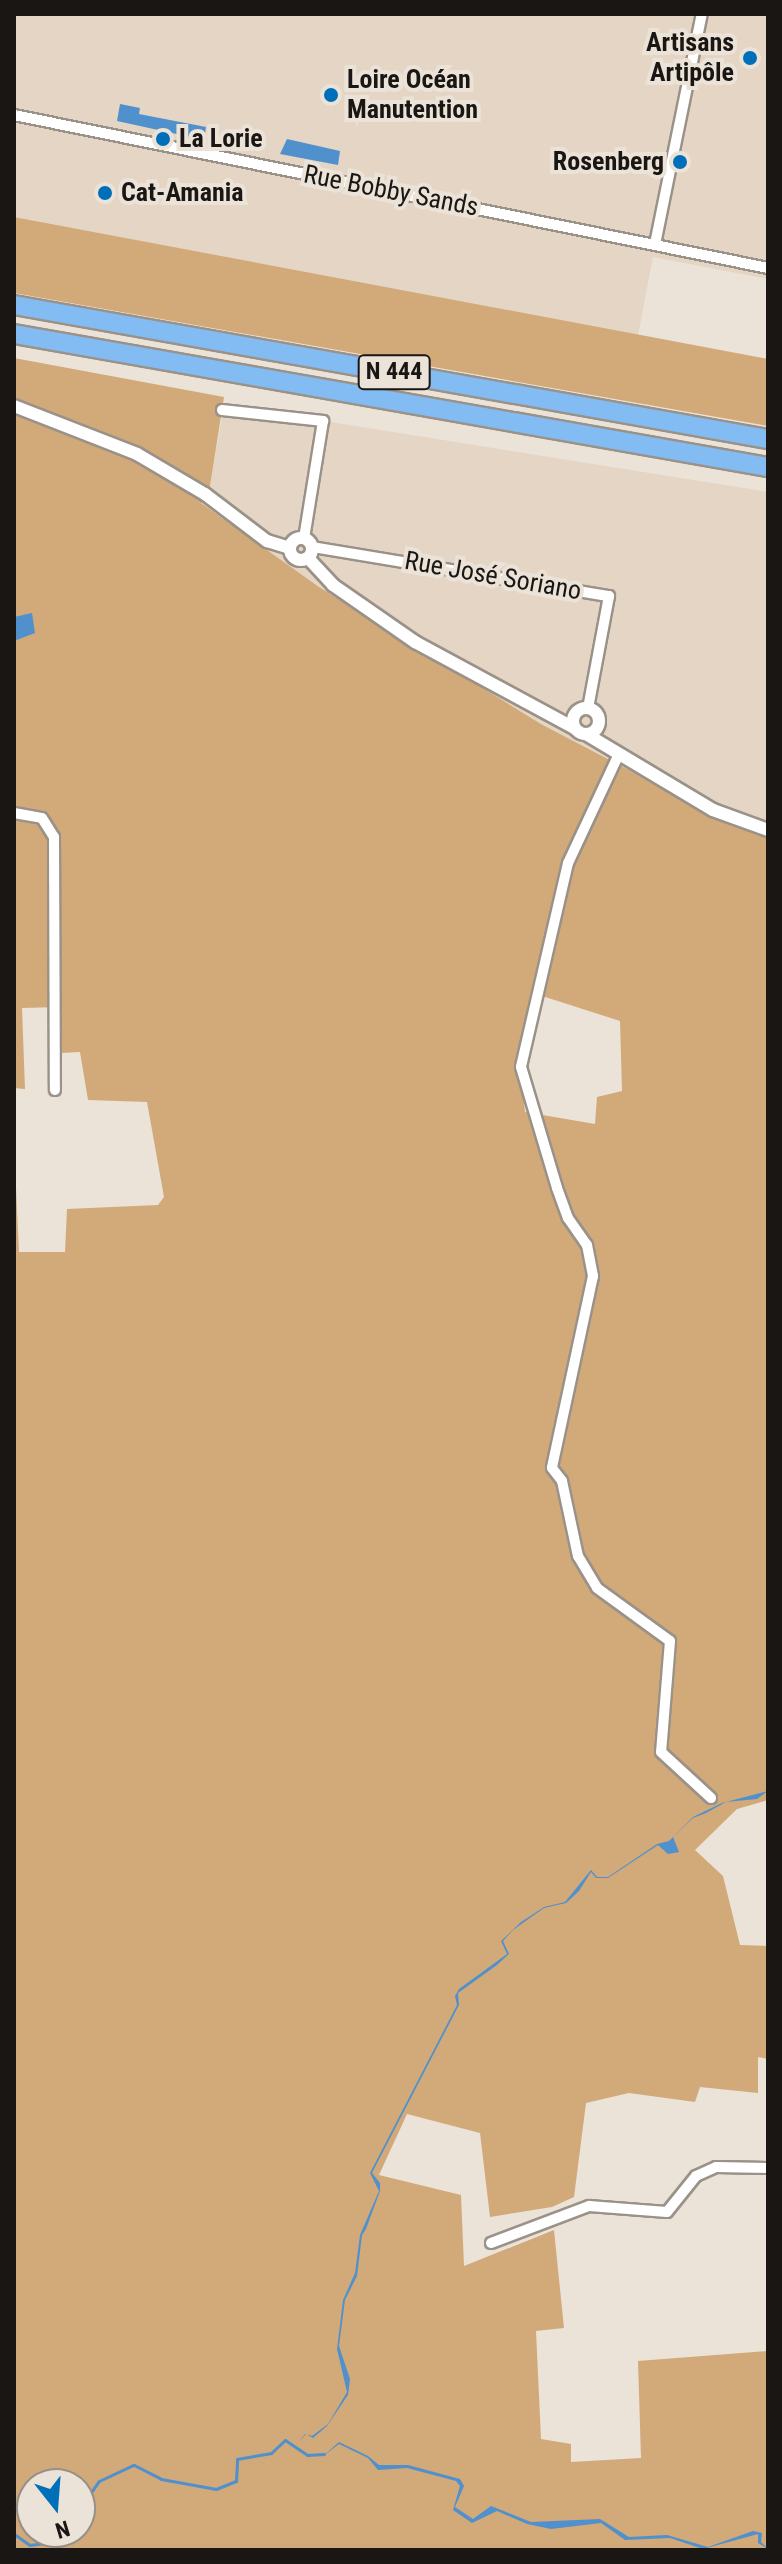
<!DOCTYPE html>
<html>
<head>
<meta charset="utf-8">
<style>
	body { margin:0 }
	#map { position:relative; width:782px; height:2564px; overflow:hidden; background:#ebe2d8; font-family:"Roboto Condensed",sans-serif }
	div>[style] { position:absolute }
	.built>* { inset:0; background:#e4d5c5 }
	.green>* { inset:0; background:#d2a979 }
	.water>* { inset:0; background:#5090cc }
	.stream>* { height:3px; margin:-1.5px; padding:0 1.5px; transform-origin:1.5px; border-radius:1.5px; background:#5090cc }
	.roads { filter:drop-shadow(2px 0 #9a9288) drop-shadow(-2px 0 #9a9288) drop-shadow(0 2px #9a9288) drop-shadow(0 -2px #9a9288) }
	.minor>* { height:10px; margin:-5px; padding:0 5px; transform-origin:5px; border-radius:5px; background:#fff }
	.tertiary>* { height:12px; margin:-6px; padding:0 6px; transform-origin:6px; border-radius:6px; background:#fff }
	.tertiary>.ring { margin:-6px; padding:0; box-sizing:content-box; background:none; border:12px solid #fff; border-radius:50% }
	.trunk>* { height:18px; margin:-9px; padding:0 9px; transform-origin:9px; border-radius:9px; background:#82bcf2 }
	.dots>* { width:22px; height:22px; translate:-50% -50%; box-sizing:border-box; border:4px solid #ebe2d8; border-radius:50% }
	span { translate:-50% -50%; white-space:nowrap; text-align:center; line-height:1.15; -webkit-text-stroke:8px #ebe2d8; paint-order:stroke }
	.shield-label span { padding:2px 6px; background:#ebe2d8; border:2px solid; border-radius:6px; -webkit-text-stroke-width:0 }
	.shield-label { font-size:24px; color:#191613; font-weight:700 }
	.poi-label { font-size:26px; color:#191613; font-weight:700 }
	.right { translate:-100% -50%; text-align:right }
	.left { translate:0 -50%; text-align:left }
	.street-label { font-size:26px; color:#191613 }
	.frame { position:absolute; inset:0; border:16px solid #191613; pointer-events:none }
	.north { position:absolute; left:16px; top:2468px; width:80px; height:80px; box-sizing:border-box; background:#ebe2d8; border:2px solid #979089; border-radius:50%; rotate:163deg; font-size:22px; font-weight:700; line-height:32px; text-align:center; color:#191613 }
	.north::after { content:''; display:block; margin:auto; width:28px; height:36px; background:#006fba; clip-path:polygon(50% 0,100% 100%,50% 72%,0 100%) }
</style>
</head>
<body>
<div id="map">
	<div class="built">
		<div style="clip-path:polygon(14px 14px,768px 14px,768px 279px,653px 257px,638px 335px,14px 217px)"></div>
		<div style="clip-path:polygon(224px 405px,768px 492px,768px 834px,726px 821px,541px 724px,319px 587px,200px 503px,210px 486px)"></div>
	</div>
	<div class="green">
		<div style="clip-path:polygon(14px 217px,768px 359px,768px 426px,14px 293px)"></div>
		<div style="clip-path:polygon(evenodd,14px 358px,224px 397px,210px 486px,201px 503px,319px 587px,541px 724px,726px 821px,768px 834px,768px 1800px,737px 1809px,695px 1850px,723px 1876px,740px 1945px,768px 1946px,768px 2059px,758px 2057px,758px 2093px,700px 2087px,695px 2102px,629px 2093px,586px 2103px,574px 2197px,552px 2207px,490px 2217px,480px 2133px,407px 2114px,379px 2175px,461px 2195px,464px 2266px,554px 2230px,564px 2328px,536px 2331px,541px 2439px,571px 2444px,571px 2462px,641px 2458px,638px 2361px,768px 2351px,768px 2550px,14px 2550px,14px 1145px,19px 1252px,65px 1252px,67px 1209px,158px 1205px,164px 1197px,147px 1102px,88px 1100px,80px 1052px,61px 1053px,59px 1007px,22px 1008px,25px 1089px,14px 1088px,14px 358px,536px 994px,620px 1021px,622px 1091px,597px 1097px,595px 1124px,525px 1112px,522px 1083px,536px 994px,14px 358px,32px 2484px,80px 2484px,80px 2532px,32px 2532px,32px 2484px)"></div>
	</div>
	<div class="water">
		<div style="clip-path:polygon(120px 104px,140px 108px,139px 114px,206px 127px,204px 140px,117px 121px)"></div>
		<div style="clip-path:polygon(287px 139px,340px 151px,338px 165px,280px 154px)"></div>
		<div style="clip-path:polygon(32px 613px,35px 633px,14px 641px,14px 617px)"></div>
		<div style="clip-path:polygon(768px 1791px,757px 1799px,726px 1802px,706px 1813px,693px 1818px,673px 1837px,679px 1852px,668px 1854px,658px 1845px,608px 1878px,596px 1878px,591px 1872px,579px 1891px,566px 1903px,544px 1908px,513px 1930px,503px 1941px,509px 1954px,497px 1965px,458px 1993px,459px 2005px,372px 2173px,380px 2183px,380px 2191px,366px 2229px,362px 2235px,357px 2276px,345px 2300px,339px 2346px,350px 2379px,348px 2395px,327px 2426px,313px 2438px,306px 2434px,299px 2442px,305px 2434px,312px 2436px,328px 2424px,347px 2392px,337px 2349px,343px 2300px,355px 2273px,360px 2235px,379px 2191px,370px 2173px,457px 2005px,455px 1996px,459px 1989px,507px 1954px,501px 1941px,521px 1922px,544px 1907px,565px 1902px,591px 1870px,597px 1877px,608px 1877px,657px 1844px,669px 1841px,693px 1817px,722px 1803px)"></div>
		<div style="clip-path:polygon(339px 2442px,368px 2456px,379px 2465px,408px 2465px,460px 2479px,464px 2486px,455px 2507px,473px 2519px,491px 2506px,531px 2522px,600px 2519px,629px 2537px,667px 2535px,708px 2547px,753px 2531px,762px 2533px,761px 2542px,768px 2549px,758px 2543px,758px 2534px,703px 2549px,670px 2538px,625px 2540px,601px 2523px,551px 2529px,527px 2524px,497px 2511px,472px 2523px,453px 2510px,460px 2486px,456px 2481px,407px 2468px,378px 2470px,368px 2458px,339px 2444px,322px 2457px)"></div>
	</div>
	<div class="stream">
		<div style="left:80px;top:2508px;width:33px;rotate:-55deg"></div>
		<div style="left:99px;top:2481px;width:38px;rotate:-25deg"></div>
		<div style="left:134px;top:2465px;width:30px;rotate:27deg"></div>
		<div style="left:161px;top:2479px;width:56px;rotate:10.3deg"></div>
		<div style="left:216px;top:2489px;width:22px;rotate:-22deg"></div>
		<div style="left:236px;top:2481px;width:22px;rotate:-87deg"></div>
		<div style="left:237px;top:2459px;width:35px;rotate:-10deg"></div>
		<div style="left:271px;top:2453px;width:19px;rotate:-43deg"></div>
		<div style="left:285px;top:2440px;width:27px;rotate:34deg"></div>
		<div style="left:307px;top:2455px;width:17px;rotate:-3deg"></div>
		<div style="left:14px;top:2534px;width:19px;rotate:35deg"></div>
		<div style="left:30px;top:2545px;width:36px;rotate:-8deg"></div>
		<div style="left:66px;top:2540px;width:11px;rotate:-49deg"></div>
	</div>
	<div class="roads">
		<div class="minor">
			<div style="left:14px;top:115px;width:769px;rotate:11.47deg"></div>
			<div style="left:655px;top:244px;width:235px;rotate:-78.5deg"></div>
			<div style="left:222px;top:410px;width:102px;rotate:6.2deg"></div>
			<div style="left:323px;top:421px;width:119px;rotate:99.2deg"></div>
			<div style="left:312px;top:547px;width:301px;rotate:9.4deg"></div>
			<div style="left:609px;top:596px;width:114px;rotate:100.6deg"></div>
			<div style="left:618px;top:756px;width:118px;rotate:115deg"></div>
			<div style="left:568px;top:863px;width:209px;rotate:103deg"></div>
			<div style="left:521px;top:1067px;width:126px;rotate:73.4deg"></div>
			<div style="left:557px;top:1188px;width:32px;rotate:70deg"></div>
			<div style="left:568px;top:1218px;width:33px;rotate:55deg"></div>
			<div style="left:587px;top:1245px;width:32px;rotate:79deg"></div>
			<div style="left:593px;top:1276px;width:196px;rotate:102.1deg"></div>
			<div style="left:552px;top:1468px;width:16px;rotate:52deg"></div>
			<div style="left:562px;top:1481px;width:77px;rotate:78deg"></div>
			<div style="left:578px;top:1556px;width:37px;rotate:59deg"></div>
			<div style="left:597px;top:1588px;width:90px;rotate:36deg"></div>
			<div style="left:670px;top:1641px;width:111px;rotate:94.6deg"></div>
			<div style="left:661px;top:1752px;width:68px;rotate:42.6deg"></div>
			<div style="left:14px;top:813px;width:28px;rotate:10deg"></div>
			<div style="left:42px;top:818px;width:22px;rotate:58deg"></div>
			<div style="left:54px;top:837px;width:253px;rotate:89.8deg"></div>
			<div style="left:491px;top:2243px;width:105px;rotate:-20.7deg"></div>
			<div style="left:589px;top:2206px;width:78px;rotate:4.4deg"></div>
			<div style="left:667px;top:2212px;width:46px;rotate:-51.1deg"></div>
			<div style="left:696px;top:2176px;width:22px;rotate:-24deg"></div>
			<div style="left:716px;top:2167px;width:52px;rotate:1.1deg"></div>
		</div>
		<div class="tertiary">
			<div style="left:14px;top:406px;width:132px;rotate:21.3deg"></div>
			<div style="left:137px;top:454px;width:79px;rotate:30.5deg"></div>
			<div style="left:205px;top:494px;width:78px;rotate:37.2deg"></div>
			<div style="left:267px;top:541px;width:24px;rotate:17deg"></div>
			<div class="ring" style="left:290px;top:538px;width:10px;height:10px"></div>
			<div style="left:308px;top:558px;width:37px;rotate:47deg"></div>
			<div style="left:333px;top:585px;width:100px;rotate:34.8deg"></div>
			<div style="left:415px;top:642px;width:181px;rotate:28.4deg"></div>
			<div class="ring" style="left:573px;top:708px;width:14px;height:14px"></div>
			<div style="left:586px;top:734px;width:148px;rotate:30.9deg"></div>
			<div style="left:713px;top:810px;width:59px;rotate:20deg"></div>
		</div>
		<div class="trunk">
			<div style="left:14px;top:305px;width:766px;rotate:10.08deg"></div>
			<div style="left:14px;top:334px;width:766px;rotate:10deg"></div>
		</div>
	</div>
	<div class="dots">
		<div style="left:750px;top:58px;background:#006fba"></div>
		<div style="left:331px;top:95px;background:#006fba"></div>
		<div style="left:163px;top:139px;background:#006fba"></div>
		<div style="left:680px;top:162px;background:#006fba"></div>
		<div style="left:105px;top:193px;background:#006fba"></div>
	</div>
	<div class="shield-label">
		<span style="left:394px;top:372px">N 444</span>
	</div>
	<div class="poi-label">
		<span class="right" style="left:734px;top:58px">Artisans<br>Artipôle</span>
		<span class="left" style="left:347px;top:95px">Loire Océan<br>Manutention</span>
		<span class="left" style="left:179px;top:139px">La Lorie</span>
		<span class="right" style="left:664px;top:162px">Rosenberg</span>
		<span class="left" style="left:121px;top:193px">Cat-Amania</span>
	</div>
	<div class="street-label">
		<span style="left:391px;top:191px;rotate:11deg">Rue Bobby Sands</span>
		<span style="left:493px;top:576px;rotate:10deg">Rue José Soriano</span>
	</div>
	<div class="frame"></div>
	<div class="north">N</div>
</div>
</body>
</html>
